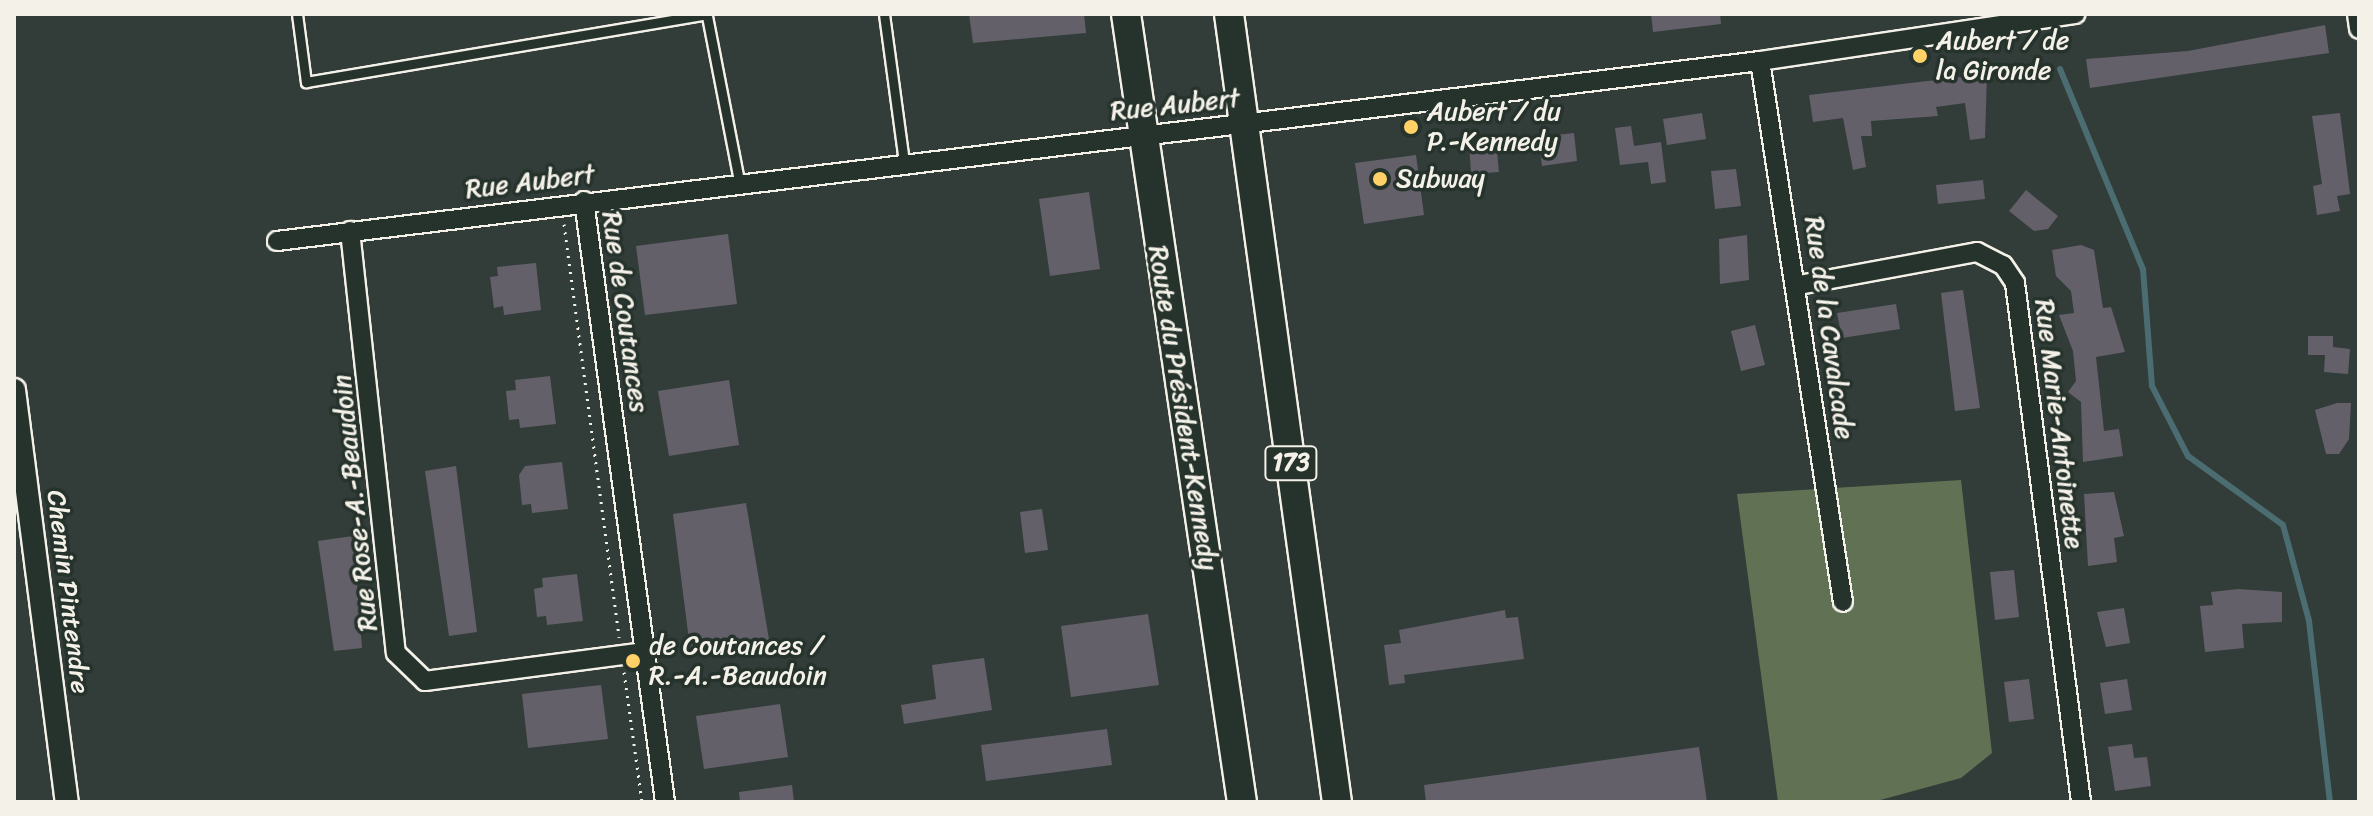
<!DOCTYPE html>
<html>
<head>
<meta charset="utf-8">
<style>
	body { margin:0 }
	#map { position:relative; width:2373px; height:816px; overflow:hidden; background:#323c39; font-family:Sriracha,sans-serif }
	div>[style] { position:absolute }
	.green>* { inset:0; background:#617154 }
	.stream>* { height:6px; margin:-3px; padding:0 3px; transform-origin:3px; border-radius:3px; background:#4b6d72 }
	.building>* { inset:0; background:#64606a }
	.path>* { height:3px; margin-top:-1.5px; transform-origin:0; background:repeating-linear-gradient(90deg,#f4f1e8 0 2px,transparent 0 8px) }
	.roads { filter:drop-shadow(2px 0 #f4f1e8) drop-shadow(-2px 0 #f4f1e8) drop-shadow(0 2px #f4f1e8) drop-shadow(0 -2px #f4f1e8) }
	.service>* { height:9px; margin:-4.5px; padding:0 4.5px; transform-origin:4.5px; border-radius:4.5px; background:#26332d }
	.minor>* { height:18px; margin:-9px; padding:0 9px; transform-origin:9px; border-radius:9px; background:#26332d }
	.tertiary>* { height:22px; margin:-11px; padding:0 11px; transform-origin:11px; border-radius:11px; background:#26332d }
	.primary>* { height:28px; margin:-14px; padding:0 14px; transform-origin:14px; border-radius:14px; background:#26332d }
	.dots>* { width:22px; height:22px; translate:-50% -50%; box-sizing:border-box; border:4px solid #26332d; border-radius:50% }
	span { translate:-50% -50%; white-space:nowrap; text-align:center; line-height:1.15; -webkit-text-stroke:7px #26332d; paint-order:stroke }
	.shield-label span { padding:2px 6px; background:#26332d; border:2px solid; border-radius:6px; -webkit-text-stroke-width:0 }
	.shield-label { font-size:24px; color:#f4f1e8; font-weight:700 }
	.poi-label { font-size:26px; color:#f4f1e8 }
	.left { translate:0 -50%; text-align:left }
	.street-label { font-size:26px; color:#f4f1e8 }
	.frame { position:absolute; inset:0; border:16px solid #f4f1e8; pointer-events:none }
</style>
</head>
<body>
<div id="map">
	<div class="green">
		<div style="clip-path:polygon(1961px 480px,1992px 753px,1961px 778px,1873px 802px,1778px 802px,1737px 494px)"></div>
	</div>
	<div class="stream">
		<div style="left:2060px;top:69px;width:217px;rotate:67.5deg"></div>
		<div style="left:2143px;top:269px;width:117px;rotate:85.6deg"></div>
		<div style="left:2152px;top:386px;width:79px;rotate:62.8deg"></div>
		<div style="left:2188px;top:456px;width:117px;rotate:36deg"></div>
		<div style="left:2283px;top:525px;width:99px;rotate:74.8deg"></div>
		<div style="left:2309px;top:621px;width:182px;rotate:83.4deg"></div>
	</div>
	<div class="building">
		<div style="clip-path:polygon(969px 14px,1084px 14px,1086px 33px,973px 43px)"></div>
		<div style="clip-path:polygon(1651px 14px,1720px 14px,1721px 24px,1653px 32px)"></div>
		<div style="clip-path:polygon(2325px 25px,2329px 53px,2090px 88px,2086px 59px,2188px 51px)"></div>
		<div style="clip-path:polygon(1987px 74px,1985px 138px,1970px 140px,1965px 103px,1936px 107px,1938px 116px,1871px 121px,1872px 136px,1861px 136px,1866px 167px,1853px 170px,1843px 118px,1813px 122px,1809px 95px)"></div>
		<div style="clip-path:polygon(1702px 113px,1706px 139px,1667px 145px,1663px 119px)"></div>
		<div style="clip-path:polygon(2340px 113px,2350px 194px,2337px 196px,2340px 211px,2317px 215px,2313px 186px,2322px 184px,2312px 116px)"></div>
		<div style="clip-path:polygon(1631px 126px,1634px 146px,1661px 142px,1666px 182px,1651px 184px,1648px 162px,1620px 165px,1615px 128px)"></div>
		<div style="clip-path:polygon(1574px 133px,1577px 161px,1542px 166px,1538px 137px)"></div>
		<div style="clip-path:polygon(1496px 141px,1499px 172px,1471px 174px,1469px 143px)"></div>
		<div style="clip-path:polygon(1416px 155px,1424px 215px,1364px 224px,1355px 163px)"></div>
		<div style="clip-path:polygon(1736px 169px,1741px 206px,1715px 209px,1711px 171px)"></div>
		<div style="clip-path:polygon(1983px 180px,1985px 199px,1938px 204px,1936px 185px)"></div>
		<div style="clip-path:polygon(2026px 190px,2058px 216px,2048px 229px,2034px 231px,2009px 211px)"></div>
		<div style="clip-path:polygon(1089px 192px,1100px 269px,1050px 276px,1039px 199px)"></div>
		<div style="clip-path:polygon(728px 234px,737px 304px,645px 315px,636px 246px)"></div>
		<div style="clip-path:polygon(1747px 235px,1749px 280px,1720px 284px,1719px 239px)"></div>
		<div style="clip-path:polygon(2081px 245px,2094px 250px,2103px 308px,2111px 307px,2125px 352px,2096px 357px,2104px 431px,2119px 429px,2123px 456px,2083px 462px,2081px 402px,2068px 392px,2076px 381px,2073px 351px,2059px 315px,2074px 313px,2071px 291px,2056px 276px,2052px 250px)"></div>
		<div style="clip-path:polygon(536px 263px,541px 310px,504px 315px,503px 306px,494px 308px,490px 277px,498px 276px,497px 267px)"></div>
		<div style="clip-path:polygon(1963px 290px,1980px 408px,1955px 411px,1941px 293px)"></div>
		<div style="clip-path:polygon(1896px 304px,1900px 329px,1842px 338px,1837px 313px)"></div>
		<div style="clip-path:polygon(1755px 325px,1765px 365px,1741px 371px,1731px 331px)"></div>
		<div style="clip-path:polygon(2308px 336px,2333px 336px,2333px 347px,2350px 349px,2348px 374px,2324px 372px,2325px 355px,2308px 355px)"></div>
		<div style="clip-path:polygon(550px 376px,556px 424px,520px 428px,519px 419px,509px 420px,506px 391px,516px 390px,515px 380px)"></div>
		<div style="clip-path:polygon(729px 380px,739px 445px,669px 456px,658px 391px)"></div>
		<div style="clip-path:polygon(2337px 403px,2351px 403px,2349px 439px,2339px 454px,2326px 454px,2315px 410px)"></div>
		<div style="clip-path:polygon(562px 462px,568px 509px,532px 513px,531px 504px,522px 505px,519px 475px,525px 466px)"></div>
		<div style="clip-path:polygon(456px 466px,477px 632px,449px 636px,425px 471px)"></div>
		<div style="clip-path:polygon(2114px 492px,2124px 536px,2114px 538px,2117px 562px,2088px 566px,2084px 494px)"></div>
		<div style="clip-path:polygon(746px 503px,770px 645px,691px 656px,673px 514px)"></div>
		<div style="clip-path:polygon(1042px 509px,1048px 550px,1025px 553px,1020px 512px)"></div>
		<div style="clip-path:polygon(353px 536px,362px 648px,334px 651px,318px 541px)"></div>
		<div style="clip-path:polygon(2014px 570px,2019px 617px,1995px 620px,1990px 572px)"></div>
		<div style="clip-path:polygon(577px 574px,583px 621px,547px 625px,546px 616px,537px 617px,534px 589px,543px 587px,542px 578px)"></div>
		<div style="clip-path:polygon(2238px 589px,2282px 592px,2282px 622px,2242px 624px,2244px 648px,2205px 652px,2200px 606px,2213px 605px,2211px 592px)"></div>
		<div style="clip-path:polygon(2124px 608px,2130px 643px,2106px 647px,2097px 612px)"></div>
		<div style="clip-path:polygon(1505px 610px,1506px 618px,1518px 617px,1524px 659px,1404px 675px,1405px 683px,1389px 685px,1384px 645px,1401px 643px,1399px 630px)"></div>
		<div style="clip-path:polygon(1148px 614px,1159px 685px,1071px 697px,1061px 626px)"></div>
		<div style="clip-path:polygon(984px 658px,992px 710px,904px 724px,901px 705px,936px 699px,932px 665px)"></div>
		<div style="clip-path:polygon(2029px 679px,2034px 719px,2009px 722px,2004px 682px)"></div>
		<div style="clip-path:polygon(2127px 679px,2132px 710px,2105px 714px,2100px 683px)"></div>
		<div style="clip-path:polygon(601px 685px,608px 739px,528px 748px,522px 694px)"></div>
		<div style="clip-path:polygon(780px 704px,788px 757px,704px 769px,696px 716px)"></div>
		<div style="clip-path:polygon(1107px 729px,1112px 765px,986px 781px,981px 745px)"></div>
		<div style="clip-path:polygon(2132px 744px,2134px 758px,2147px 757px,2151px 786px,2115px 791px,2108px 747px)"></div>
		<div style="clip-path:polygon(1699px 747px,1707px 802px,1426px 802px,1424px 785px)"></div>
		<div style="clip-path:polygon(792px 785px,794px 802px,740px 802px,739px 792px)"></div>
	</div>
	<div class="path">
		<div style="left:564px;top:224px;width:417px;rotate:82.4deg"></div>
		<div style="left:624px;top:672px;width:131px;rotate:82.1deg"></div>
	</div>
	<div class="roads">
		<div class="service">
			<div style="left:297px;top:14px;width:69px;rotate:82.5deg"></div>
			<div style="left:306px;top:82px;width:406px;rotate:-9.6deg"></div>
			<div style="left:884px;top:14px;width:149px;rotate:82.3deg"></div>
			<div style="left:707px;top:16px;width:168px;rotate:79deg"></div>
		</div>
		<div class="minor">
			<div style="left:2357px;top:14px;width:15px;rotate:82deg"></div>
			<div style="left:1760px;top:61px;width:547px;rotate:81.28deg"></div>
			<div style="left:584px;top:201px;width:606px;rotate:82.32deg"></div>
			<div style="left:350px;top:231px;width:424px;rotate:83.8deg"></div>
			<div style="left:396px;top:653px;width:40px;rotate:44deg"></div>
			<div style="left:425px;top:681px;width:222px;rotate:-7.5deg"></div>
			<div style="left:277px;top:241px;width:1494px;rotate:-6.92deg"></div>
			<div style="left:1760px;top:61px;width:319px;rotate:-8.5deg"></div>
			<div style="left:1799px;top:285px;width:181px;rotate:-10.5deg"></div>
			<div style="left:1977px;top:252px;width:29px;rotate:27deg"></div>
			<div style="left:2003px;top:265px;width:22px;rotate:56deg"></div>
			<div style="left:2015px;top:283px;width:523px;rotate:82.75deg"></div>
		</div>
		<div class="tertiary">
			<div style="left:14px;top:390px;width:415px;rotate:82.7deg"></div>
		</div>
		<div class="primary">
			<div style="left:1126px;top:14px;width:796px;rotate:81.63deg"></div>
			<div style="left:1229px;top:14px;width:795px;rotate:82.2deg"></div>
		</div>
	</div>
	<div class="dots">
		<div style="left:1920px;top:56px;background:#ffd166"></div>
		<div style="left:1411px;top:127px;background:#ffd166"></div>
		<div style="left:1380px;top:179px;background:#ffd166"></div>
		<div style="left:633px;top:661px;background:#ffd166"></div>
	</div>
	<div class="shield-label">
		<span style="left:1291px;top:463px">173</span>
	</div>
	<div class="poi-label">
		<span class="left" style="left:1936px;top:56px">Aubert / de<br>la Gironde</span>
		<span class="left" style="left:1427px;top:127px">Aubert / du<br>P.-Kennedy</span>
		<span class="left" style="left:1396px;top:179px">Subway</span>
		<span class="left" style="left:649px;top:661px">de Coutances /<br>R.-A.-Beaudoin</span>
	</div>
	<div class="street-label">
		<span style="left:1175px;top:105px;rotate:-6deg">Rue Aubert</span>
		<span style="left:530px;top:182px;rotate:-7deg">Rue Aubert</span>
		<span style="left:625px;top:312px;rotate:82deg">Rue de Coutances</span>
		<span style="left:1829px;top:328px;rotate:82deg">Rue de la Cavalcade</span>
		<span style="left:1183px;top:408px;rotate:81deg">Route du Président-Kennedy</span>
		<span style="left:2059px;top:424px;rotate:83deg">Rue Marie-Antoinette</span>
		<span style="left:355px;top:503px;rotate:-96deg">Rue Rose-A.-Beaudoin</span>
		<span style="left:68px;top:592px;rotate:83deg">Chemin Pintendre</span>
	</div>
	<div class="frame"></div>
</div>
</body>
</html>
